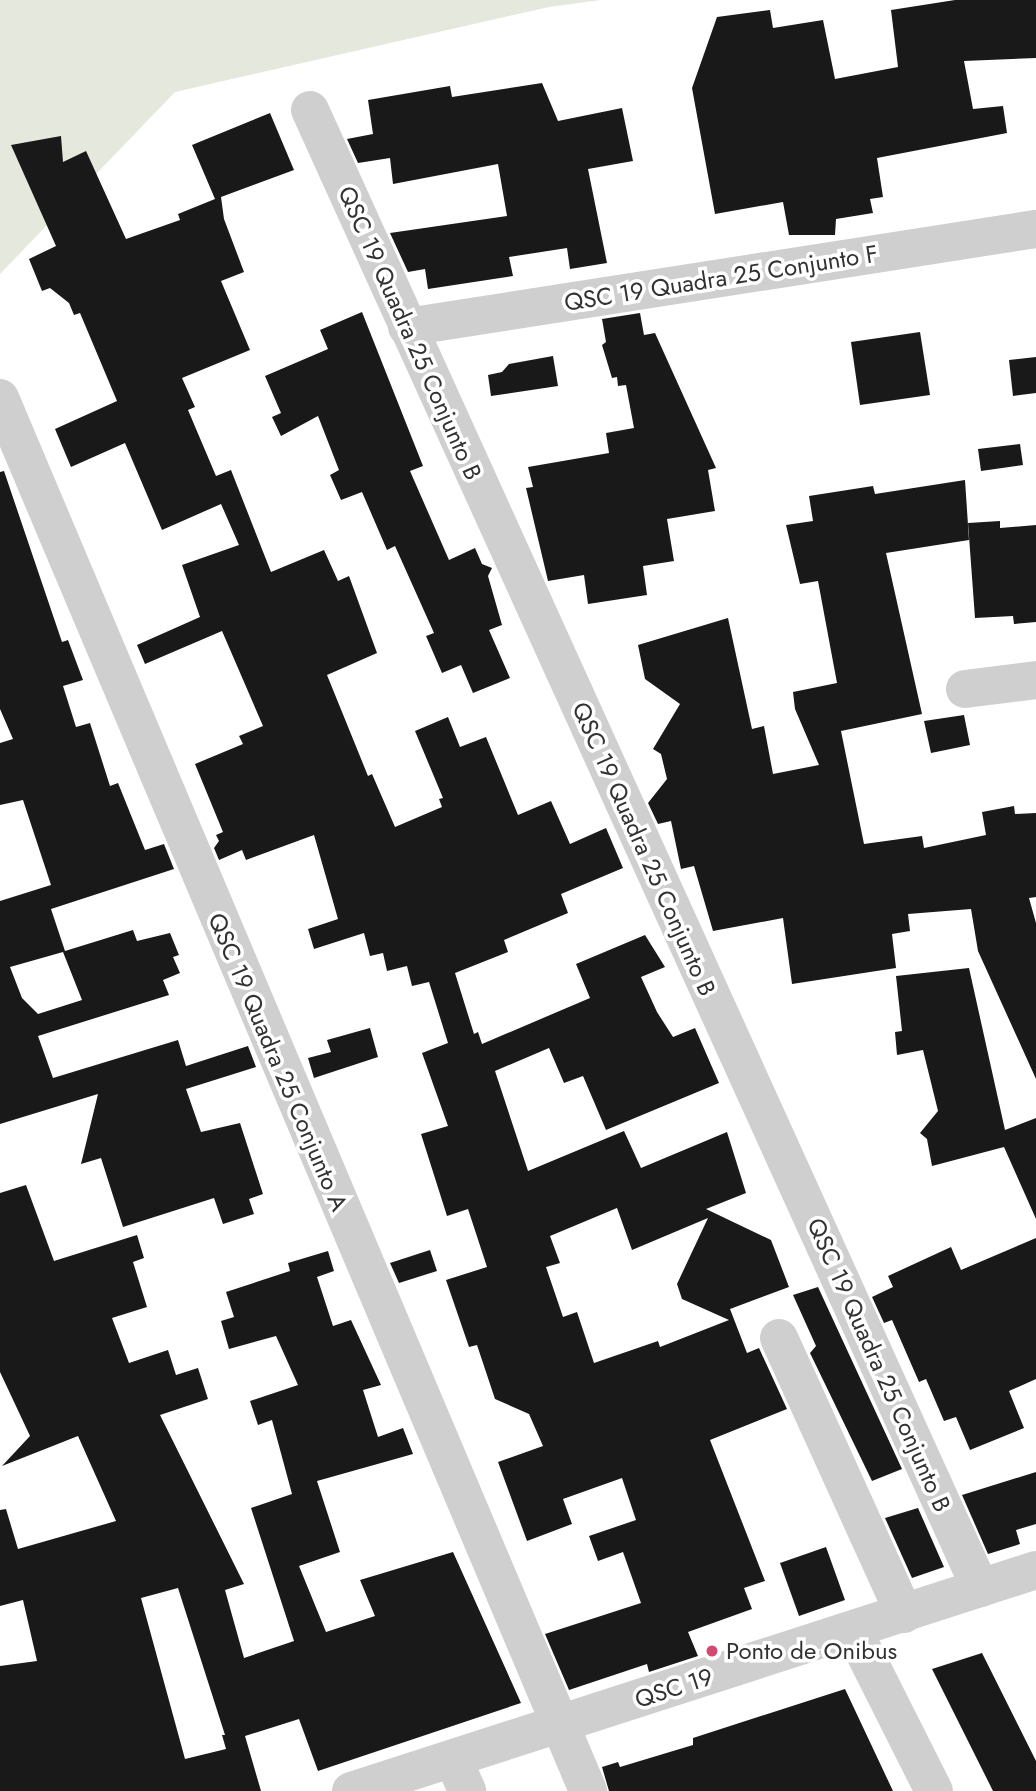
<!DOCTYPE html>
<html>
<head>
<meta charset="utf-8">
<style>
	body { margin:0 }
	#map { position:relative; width:1036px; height:1791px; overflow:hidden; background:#fff; font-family:Jost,sans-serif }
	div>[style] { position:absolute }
	.green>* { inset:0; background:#e5e8dd }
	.building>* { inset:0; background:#191919 }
	.minor>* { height:38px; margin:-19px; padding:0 19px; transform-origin:19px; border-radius:19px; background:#cfcfcf }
	.dots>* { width:19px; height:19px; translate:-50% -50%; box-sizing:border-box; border:4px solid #fff; border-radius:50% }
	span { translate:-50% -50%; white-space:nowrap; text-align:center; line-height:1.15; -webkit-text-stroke:7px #fff; paint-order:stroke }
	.street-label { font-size:24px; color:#323232 }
	.poi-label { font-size:24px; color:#323232 }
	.left { translate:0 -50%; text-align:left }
</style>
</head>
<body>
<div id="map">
	<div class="green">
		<div style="clip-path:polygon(0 0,601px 0,549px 7px,175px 92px,0 274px)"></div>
	</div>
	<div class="building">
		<div style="clip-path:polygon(955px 0,1036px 0,1036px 58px,964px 61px,973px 109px,1003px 106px,1007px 133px,877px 158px,883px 197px,870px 199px,873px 213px,836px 219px,835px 235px,789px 235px,783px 202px,715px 214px,692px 88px,717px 17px,770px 10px,773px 28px,823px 20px,835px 79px,898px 67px,891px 10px)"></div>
		<div style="clip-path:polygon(542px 83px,558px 121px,622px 108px,633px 161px,588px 169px,607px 263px,570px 269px,567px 248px,509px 257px,513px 276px,428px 289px,425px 269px,408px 272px,390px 233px,507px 216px,498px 164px,393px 184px,390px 158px,358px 163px,347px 139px,373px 134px,368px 100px,450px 86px,452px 97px)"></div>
		<div style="clip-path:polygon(evenodd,270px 113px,294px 170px,221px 197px,224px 219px,244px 272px,221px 281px,250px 350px,182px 378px,195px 407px,188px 410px,216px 476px,231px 470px,271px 572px,324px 550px,338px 581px,349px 576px,377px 653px,327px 675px,368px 776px,372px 774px,395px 827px,442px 807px,439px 799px,443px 798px,415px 731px,448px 717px,460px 747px,486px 737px,518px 815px,551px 801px,570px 844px,606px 828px,623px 868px,561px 894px,568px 913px,504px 940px,508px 952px,455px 973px,474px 1034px,478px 1032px,482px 1044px,590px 998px,576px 964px,645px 935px,665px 967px,641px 977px,657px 1012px,673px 1037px,695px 1028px,719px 1083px,606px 1130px,583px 1076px,564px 1083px,549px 1048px,495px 1071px,528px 1171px,624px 1131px,641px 1168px,727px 1132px,746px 1193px,706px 1209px,771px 1240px,789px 1287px,730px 1309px,747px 1353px,759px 1348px,787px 1409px,710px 1440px,765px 1581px,744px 1588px,752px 1609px,688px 1632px,698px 1656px,649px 1672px,647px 1664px,569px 1690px,545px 1634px,641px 1603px,623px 1552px,598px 1561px,589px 1536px,636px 1520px,622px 1478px,563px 1499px,572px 1524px,527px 1541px,498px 1462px,543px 1446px,529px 1414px,495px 1399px,477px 1345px,469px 1347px,446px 1280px,487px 1267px,468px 1209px,447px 1216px,421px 1134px,448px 1126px,422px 1053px,448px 1043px,429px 982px,412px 986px,407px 966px,387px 971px,383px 953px,370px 956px,364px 933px,314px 949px,308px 929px,338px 919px,314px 835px,246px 860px,242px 850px,219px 860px,214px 848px,219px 841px,216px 835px,223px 832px,195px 764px,243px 744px,239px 736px,263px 726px,222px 631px,145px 664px,137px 645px,200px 617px,182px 565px,239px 545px,221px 504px,162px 530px,125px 443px,71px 467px,55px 429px,117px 401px,80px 313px,74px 315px,69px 303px,50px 288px,42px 291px,29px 259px,56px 246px,11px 145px,61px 136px,63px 162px,86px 151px,126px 239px,180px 220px,178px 214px,215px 199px,192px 145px,270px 113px,617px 1208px,632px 1250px,708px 1218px,677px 1284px,682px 1299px,729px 1320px,660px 1347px,658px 1341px,594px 1363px,577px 1312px,563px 1317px,546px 1267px,560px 1263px,550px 1236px,617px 1208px)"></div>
		<div style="clip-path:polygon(362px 312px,423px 466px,410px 471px,449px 560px,475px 548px,482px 564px,492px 568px,488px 576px,502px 625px,489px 630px,510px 678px,473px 693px,461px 665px,442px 673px,426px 636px,434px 633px,395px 546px,387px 550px,362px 492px,341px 500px,330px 475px,339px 470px,318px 416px,281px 436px,272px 417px,281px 413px,265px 376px,328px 349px,320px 330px)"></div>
		<div style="clip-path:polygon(640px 313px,644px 335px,655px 333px,716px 468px,708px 470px,715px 511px,667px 519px,674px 561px,643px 566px,647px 595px,588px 604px,584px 575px,548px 581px,526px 488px,533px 487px,528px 467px,609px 453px,606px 433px,634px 428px,626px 385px,618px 386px,617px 377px,612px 378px,602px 345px,606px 342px,602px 319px)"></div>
		<div style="clip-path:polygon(920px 332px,930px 395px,860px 405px,851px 342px)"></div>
		<div style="clip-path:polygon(553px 356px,558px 386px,491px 396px,488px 375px,502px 372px,509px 364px)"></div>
		<div style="clip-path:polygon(1036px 357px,1036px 393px,1013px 396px,1009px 360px)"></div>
		<div style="clip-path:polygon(1020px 444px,1023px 465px,981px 471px,978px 449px)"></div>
		<div style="clip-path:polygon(evenodd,4px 471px,62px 642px,68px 640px,83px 680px,63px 686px,76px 727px,90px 723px,110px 786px,118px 783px,145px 850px,164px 844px,174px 869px,51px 909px,65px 951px,133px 930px,137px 941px,170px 933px,179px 955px,173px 957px,180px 973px,163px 980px,169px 995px,38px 1036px,53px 1078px,178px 1040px,186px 1066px,248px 1046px,256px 1067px,186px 1089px,201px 1132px,240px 1123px,263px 1194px,249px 1199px,254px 1214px,223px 1224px,214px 1198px,123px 1227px,101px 1158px,81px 1164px,98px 1094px,0 1124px,0 901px,51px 885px,23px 800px,0 805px,0 743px,13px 739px,0 709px,0 472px,4px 471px,63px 952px,82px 1000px,38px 1014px,22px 998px,10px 967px,63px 952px)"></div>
		<div style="clip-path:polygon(965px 480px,969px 540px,886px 553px,922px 714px,841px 731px,864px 844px,922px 836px,924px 848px,986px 835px,982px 812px,1014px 806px,1015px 814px,1036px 813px,1036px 897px,1029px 898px,1036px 923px,1036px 1079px,978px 951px,971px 909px,908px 914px,910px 931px,892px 934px,896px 968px,792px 984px,783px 918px,713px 931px,694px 866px,681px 869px,671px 821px,658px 824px,648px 803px,667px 779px,661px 754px,653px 749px,680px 704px,645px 679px,638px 645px,728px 618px,752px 729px,764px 726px,773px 774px,819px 765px,795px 709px,793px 692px,837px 683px,818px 581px,800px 584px,786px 525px,813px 521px,809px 496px,873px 486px,875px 494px)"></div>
		<div style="clip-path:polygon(1000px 521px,1000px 528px,1036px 525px,1036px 622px,1014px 624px,1013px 616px,975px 618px,968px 523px)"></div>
		<div style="clip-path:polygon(964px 715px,970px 745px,931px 753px,924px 721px)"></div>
		<div style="clip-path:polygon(969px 968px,1005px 1130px,1036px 1118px,1036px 1219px,1004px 1147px,932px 1166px,927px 1139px,920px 1133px,938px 1111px,923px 1050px,897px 1055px,895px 1032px,902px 1031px,896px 976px)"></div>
		<div style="clip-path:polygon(370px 1028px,378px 1057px,314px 1078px,308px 1058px,331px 1052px,327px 1040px)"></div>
		<div style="clip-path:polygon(evenodd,26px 1185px,54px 1261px,137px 1235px,144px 1258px,133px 1262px,147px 1307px,112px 1318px,129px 1363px,168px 1350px,176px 1375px,198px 1368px,208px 1399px,160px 1415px,244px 1584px,225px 1590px,244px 1658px,294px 1641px,251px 1508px,292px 1494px,272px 1420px,258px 1425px,250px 1401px,298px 1385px,276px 1336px,229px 1349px,221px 1321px,234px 1317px,226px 1292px,290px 1271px,288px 1263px,328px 1251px,334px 1271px,317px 1277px,333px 1326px,351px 1320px,381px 1385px,363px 1390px,378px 1437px,403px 1428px,413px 1454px,317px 1481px,340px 1552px,299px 1566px,326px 1632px,375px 1616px,360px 1580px,453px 1552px,521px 1703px,318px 1771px,299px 1719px,245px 1736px,261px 1791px,0 1791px,0 1666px,37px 1661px,23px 1600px,0 1606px,0 1510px,6px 1509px,18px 1549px,116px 1521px,78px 1436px,2px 1466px,30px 1436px,0 1372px,0 1193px,26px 1185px,178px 1588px,225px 1735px,222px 1735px,226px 1749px,185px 1759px,141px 1598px,178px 1588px)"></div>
		<div style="clip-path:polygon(1036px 1238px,1036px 1379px,1009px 1391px,1024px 1428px,970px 1450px,956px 1417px,944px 1421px,926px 1379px,919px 1382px,892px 1320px,884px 1323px,872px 1297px,893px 1287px,888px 1276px,951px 1247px,961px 1270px)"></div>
		<div style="clip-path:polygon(430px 1250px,437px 1271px,399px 1283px,390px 1263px)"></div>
		<div style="clip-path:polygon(818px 1287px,902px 1469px,872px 1481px,810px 1353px,816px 1346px,793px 1295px)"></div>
		<div style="clip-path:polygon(1036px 1472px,1036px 1524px,1016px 1530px,1020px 1544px,988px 1554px,962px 1495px)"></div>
		<div style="clip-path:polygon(918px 1508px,944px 1567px,912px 1578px,885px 1518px)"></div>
		<div style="clip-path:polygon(826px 1547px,845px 1600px,799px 1616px,780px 1563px)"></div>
		<div style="clip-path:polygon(982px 1653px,1036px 1761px,1036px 1791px,993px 1791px,932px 1669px)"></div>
		<div style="clip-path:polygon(845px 1689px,893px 1791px,609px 1791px,602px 1767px,618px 1762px,620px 1767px,693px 1745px,693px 1738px)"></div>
	</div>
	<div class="minor">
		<div style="left:310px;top:110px;width:1623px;rotate:65.61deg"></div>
		<div style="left:407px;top:327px;width:637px;rotate:-8.86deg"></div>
		<div style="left:0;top:398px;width:1512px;rotate:67.11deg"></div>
		<div style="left:965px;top:689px;width:72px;rotate:-7.2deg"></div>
		<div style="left:779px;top:1338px;width:303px;rotate:65.6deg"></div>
		<div style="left:853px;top:1630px;width:180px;rotate:63.3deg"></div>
		<div style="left:453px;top:1759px;width:35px;rotate:66deg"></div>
		<div style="left:351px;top:1791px;width:720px;rotate:-17.88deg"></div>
	</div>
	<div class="dots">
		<div style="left:712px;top:1651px;background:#d54971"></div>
	</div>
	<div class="street-label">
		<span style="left:721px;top:278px;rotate:-9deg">QSC 19 Quadra 25 Conjunto F</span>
		<span style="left:410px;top:333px;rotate:66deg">QSC 19 Quadra 25 Conjunto B</span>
		<span style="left:644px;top:849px;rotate:66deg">QSC 19 Quadra 25 Conjunto B</span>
		<span style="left:278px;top:1062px;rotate:67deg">QSC 19 Quadra 25 Conjunto A</span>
		<span style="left:879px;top:1365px;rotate:66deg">QSC 19 Quadra 25 Conjunto B</span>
		<span style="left:674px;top:1688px;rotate:-18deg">QSC 19</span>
	</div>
	<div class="poi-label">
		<span class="left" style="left:726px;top:1651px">Ponto de Onibus</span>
	</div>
</div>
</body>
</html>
